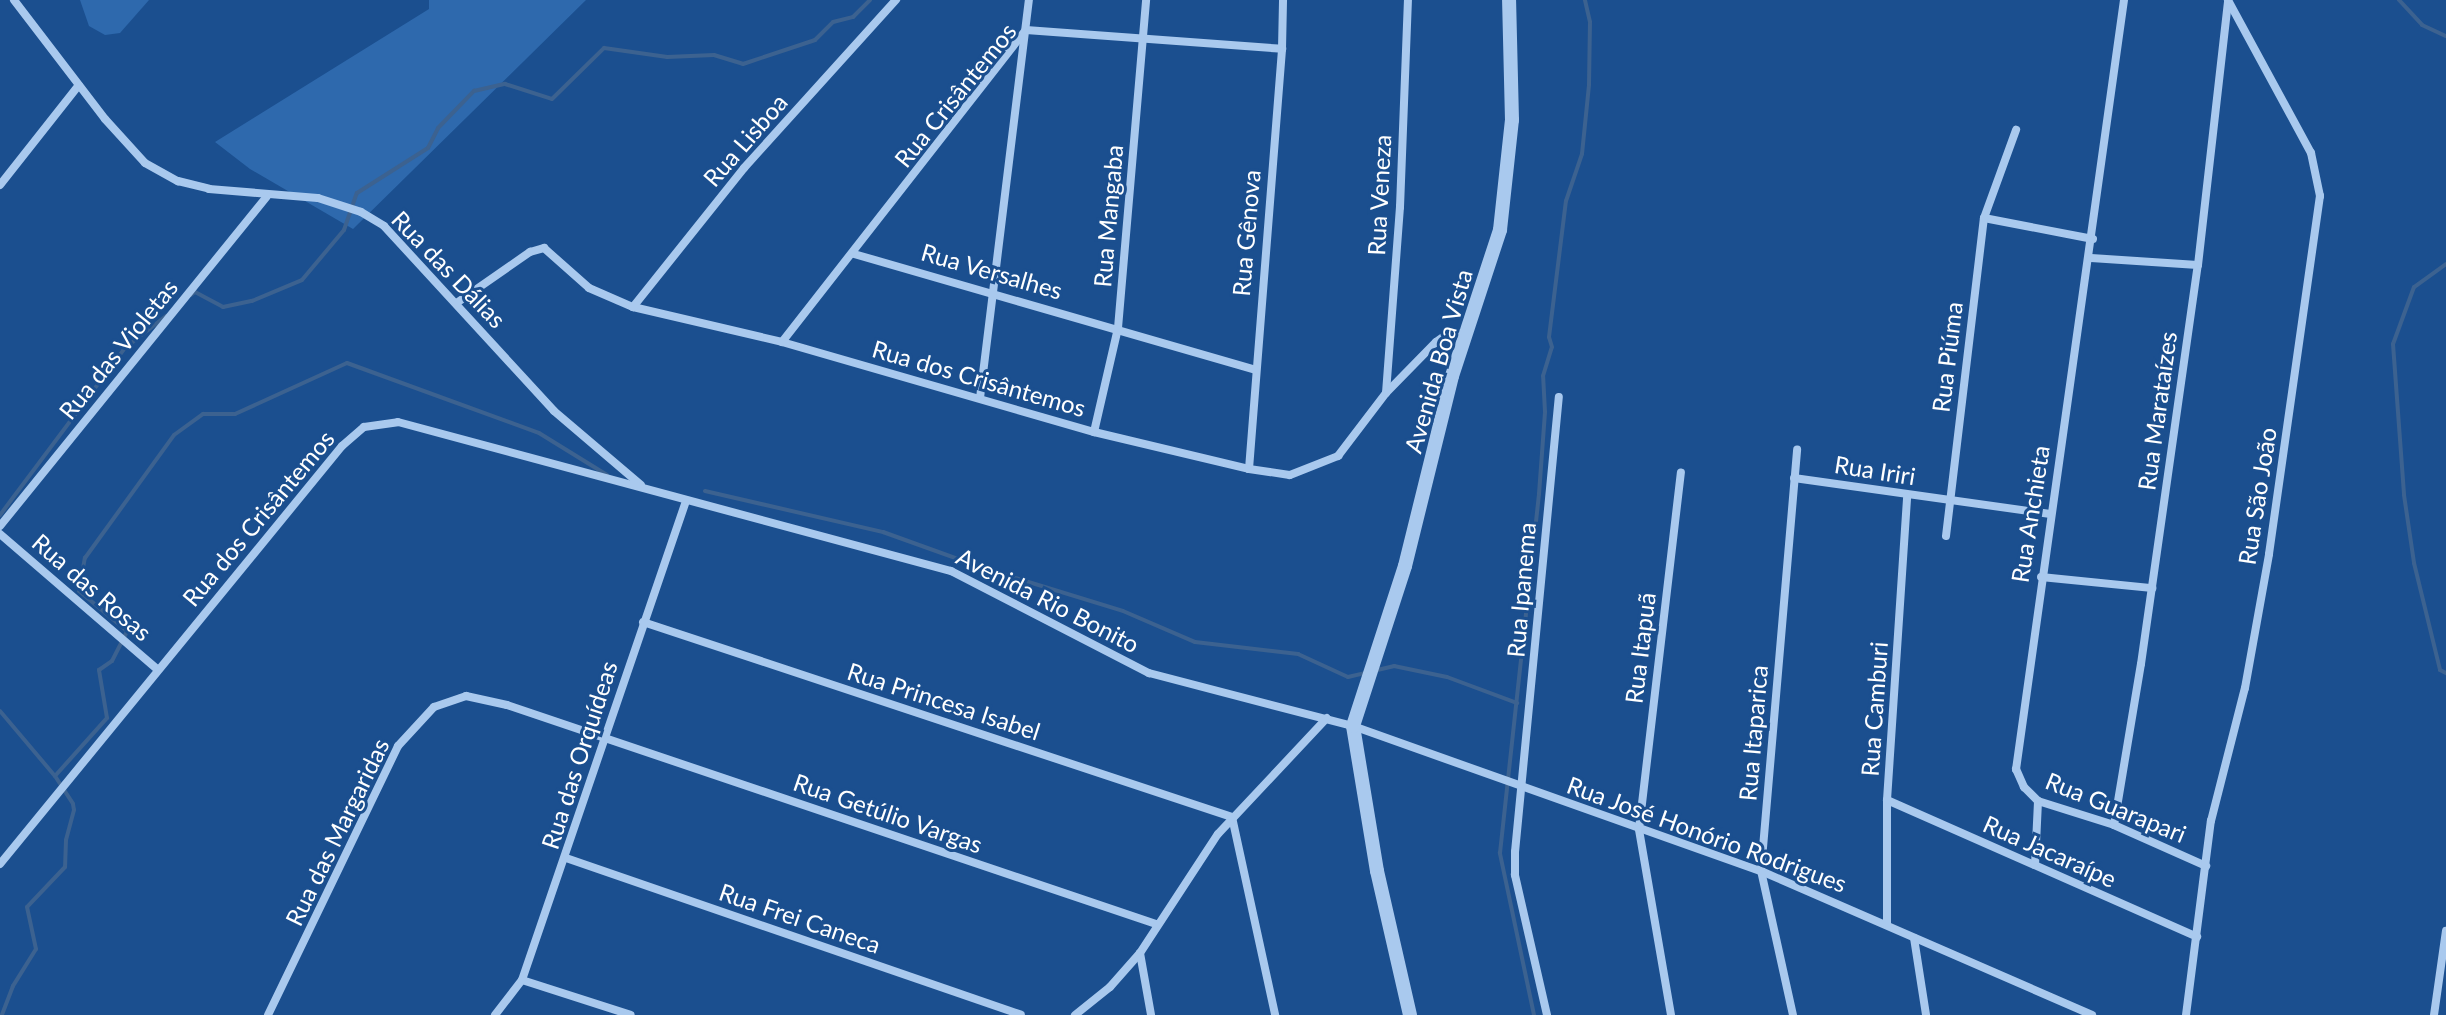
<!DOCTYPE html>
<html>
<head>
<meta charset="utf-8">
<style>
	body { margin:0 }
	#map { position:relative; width:2446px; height:1015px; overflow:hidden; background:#1b4f8f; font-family:Lato,sans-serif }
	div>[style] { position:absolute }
	.green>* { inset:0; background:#2e69ad }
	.stream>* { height:4px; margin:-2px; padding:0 2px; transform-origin:2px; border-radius:2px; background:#3c6290 }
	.minor>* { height:8px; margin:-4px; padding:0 4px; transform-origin:4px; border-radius:4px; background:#a9c9ee }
	.tertiary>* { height:14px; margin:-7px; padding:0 7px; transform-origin:7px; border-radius:7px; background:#a9c9ee }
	span { translate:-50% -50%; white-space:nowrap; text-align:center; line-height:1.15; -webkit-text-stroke:6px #1b4f8f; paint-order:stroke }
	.street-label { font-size:24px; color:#fff }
</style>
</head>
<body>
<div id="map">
	<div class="green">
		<div style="clip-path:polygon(80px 0,149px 0,120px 33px,105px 35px,89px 26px)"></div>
		<div style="clip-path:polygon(429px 0,586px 0,353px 229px,250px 169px,215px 142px,429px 9px)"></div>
	</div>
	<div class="stream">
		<div style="left:2399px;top:0;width:34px;rotate:47deg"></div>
		<div style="left:2422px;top:25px;width:26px;rotate:25deg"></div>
		<div style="left:2446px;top:264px;width:39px;rotate:144deg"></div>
		<div style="left:2414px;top:287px;width:61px;rotate:110.2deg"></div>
		<div style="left:2393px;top:344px;width:151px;rotate:85.8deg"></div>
		<div style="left:2404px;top:495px;width:69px;rotate:81.6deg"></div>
		<div style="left:2414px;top:563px;width:110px;rotate:76.3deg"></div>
		<div style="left:2440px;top:670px;width:7px;rotate:27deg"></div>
		<div style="left:191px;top:295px;width:5px;rotate:-37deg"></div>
		<div style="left:195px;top:292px;width:32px;rotate:28deg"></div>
		<div style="left:223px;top:307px;width:30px;rotate:-12deg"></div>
		<div style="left:252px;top:301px;width:54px;rotate:-22.8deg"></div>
		<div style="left:302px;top:280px;width:65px;rotate:-50deg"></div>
		<div style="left:344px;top:230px;width:39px;rotate:-71deg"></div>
		<div style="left:357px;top:193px;width:84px;rotate:-32.4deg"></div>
		<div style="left:428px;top:148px;width:22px;rotate:-63deg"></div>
		<div style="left:438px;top:128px;width:52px;rotate:-45.8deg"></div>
		<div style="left:474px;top:91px;width:32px;rotate:-13deg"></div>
		<div style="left:505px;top:84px;width:49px;rotate:17.7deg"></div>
		<div style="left:552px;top:99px;width:73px;rotate:-44.4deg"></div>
		<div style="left:604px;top:48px;width:64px;rotate:8.1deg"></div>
		<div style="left:667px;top:57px;width:47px;rotate:-2.4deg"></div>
		<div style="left:714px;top:55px;width:30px;rotate:17deg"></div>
		<div style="left:743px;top:64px;width:76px;rotate:-18.4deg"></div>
		<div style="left:815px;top:40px;width:25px;rotate:-45deg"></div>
		<div style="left:833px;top:22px;width:21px;rotate:-14deg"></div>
		<div style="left:853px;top:17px;width:24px;rotate:-45deg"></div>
		<div style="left:705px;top:491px;width:183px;rotate:13deg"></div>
		<div style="left:883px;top:532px;width:109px;rotate:19.8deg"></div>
		<div style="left:986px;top:569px;width:143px;rotate:17deg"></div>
		<div style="left:1123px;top:611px;width:78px;rotate:23.3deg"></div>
		<div style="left:1195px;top:642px;width:104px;rotate:6.6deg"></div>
		<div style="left:1298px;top:654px;width:55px;rotate:24.7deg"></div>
		<div style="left:1348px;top:677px;width:17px;rotate:-13deg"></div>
		<div style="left:0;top:515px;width:209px;rotate:-53.2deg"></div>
		<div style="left:125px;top:348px;width:52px;rotate:-38deg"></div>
		<div style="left:1373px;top:671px;width:22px;rotate:-13deg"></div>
		<div style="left:1394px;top:666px;width:54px;rotate:11.7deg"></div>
		<div style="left:1447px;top:677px;width:75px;rotate:20.4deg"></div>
		<div style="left:0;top:711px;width:85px;rotate:49.8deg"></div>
		<div style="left:55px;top:776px;width:33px;rotate:57deg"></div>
		<div style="left:73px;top:804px;width:6px;rotate:81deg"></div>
		<div style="left:74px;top:810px;width:31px;rotate:105deg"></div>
		<div style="left:66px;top:840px;width:27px;rotate:92deg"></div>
		<div style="left:65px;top:867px;width:55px;rotate:133.5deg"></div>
		<div style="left:27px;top:907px;width:43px;rotate:77.9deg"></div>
		<div style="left:36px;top:949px;width:44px;rotate:121.9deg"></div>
		<div style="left:13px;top:986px;width:31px;rotate:111deg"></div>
		<div style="left:55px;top:776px;width:78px;rotate:-48.1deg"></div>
		<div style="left:107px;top:718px;width:49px;rotate:-99.5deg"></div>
		<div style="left:99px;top:670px;width:16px;rotate:-35deg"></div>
		<div style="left:112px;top:661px;width:34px;rotate:-63deg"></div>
		<div style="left:127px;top:631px;width:62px;rotate:-140.2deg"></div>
		<div style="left:79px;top:591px;width:34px;rotate:-80deg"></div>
		<div style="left:85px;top:558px;width:152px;rotate:-54.1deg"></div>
		<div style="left:174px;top:435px;width:36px;rotate:-36deg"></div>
		<div style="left:203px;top:414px;width:32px"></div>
		<div style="left:235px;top:414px;width:123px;rotate:-24.5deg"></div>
		<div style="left:347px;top:363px;width:204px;rotate:20deg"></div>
		<div style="left:539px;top:433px;width:80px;rotate:31.7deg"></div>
		<div style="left:1534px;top:1015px;width:166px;rotate:-101.9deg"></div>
		<div style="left:1500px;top:853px;width:361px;rotate:-83.8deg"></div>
		<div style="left:1539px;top:494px;width:82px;rotate:-85.8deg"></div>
		<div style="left:1545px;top:412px;width:36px;rotate:-93deg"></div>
		<div style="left:1543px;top:376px;width:30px;rotate:-73deg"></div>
		<div style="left:1552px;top:347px;width:10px;rotate:-107deg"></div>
		<div style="left:1549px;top:337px;width:137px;rotate:-82.9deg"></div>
		<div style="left:1566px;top:201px;width:50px;rotate:-71.2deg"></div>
		<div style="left:1582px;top:154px;width:69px;rotate:-84.2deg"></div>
		<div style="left:1589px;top:85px;width:63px;rotate:-89.1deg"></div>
		<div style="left:1590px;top:22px;width:23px;rotate:-103deg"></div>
	</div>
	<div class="minor">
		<div style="left:14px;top:0;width:150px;rotate:52.6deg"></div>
		<div style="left:105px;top:119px;width:59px;rotate:47.7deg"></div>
		<div style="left:145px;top:163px;width:38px;rotate:29deg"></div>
		<div style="left:178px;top:181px;width:32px;rotate:14deg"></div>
		<div style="left:209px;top:189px;width:109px;rotate:4.7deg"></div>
		<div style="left:318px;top:198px;width:45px;rotate:18deg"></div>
		<div style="left:361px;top:212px;width:27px;rotate:31deg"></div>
		<div style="left:384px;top:226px;width:251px;rotate:47.4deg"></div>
		<div style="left:554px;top:411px;width:114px;rotate:40.4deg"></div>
		<div style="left:2124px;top:0;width:777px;rotate:97.99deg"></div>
		<div style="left:2016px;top:769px;width:20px;rotate:66deg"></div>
		<div style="left:2024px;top:787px;width:20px;rotate:45deg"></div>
		<div style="left:2038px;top:801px;width:80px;rotate:17.5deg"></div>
		<div style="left:2114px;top:825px;width:101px;rotate:24deg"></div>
		<div style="left:1026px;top:30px;width:257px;rotate:4.2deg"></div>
		<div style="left:0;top:185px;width:127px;rotate:-51.7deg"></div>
		<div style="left:1984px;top:218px;width:111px;rotate:10.9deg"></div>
		<div style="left:854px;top:254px;width:418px;rotate:16.1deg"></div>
		<div style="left:2091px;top:258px;width:107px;rotate:3.7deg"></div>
		<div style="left:458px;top:302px;width:88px;rotate:-34.8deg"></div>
		<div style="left:530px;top:252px;width:15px;rotate:-16deg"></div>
		<div style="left:544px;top:248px;width:60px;rotate:41.6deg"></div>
		<div style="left:589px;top:288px;width:48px;rotate:23.4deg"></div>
		<div style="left:633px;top:307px;width:153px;rotate:13.2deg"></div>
		<div style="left:782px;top:342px;width:325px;rotate:16.1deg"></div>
		<div style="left:1094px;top:432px;width:159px;rotate:13.4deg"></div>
		<div style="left:1249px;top:469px;width:41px;rotate:8.3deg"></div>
		<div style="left:1290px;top:475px;width:52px;rotate:-21.6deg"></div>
		<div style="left:1338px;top:456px;width:79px;rotate:-52.7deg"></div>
		<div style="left:1386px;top:393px;width:71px;rotate:-45.6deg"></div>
		<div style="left:1436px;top:342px;width:12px;rotate:-35deg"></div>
		<div style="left:1446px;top:335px;width:22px;rotate:-8deg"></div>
		<div style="left:633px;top:307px;width:178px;rotate:-51.4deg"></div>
		<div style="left:744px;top:168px;width:227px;rotate:-47.9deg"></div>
		<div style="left:782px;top:342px;width:395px;rotate:-52deg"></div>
		<div style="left:1386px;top:393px;width:187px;rotate:-85.7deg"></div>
		<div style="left:1400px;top:207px;width:207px;rotate:-87.8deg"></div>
		<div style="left:980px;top:398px;width:401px;rotate:-83deg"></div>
		<div style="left:1094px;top:432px;width:107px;rotate:-77deg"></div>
		<div style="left:1118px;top:328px;width:329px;rotate:-85.1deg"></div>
		<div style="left:1249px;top:469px;width:421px;rotate:-85.5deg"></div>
		<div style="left:1282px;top:49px;width:49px;rotate:-88.8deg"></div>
		<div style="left:1794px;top:478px;width:259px;rotate:8deg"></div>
		<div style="left:0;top:526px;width:424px;rotate:-51deg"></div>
		<div style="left:0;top:534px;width:208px;rotate:40.7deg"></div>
		<div style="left:1946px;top:536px;width:320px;rotate:-83.2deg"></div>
		<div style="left:1984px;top:218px;width:94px;rotate:-70deg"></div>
		<div style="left:2041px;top:577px;width:112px;rotate:5.7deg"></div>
		<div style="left:643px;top:622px;width:620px;rotate:18.32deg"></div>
		<div style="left:1232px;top:817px;width:203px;rotate:77.7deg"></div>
		<div style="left:1887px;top:800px;width:339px;rotate:23.8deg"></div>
		<div style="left:2114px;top:825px;width:163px;rotate:-80.5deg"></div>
		<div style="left:2141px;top:664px;width:403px;rotate:-81.9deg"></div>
		<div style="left:2198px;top:265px;width:266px;rotate:-83.5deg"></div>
		<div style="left:566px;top:858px;width:481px;rotate:19deg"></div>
		<div style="left:0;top:864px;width:540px;rotate:-50.71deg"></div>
		<div style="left:342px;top:446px;width:29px;rotate:-41deg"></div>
		<div style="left:364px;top:427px;width:34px;rotate:-8deg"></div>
		<div style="left:398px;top:422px;width:573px;rotate:15.08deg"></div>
		<div style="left:951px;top:571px;width:223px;rotate:27.3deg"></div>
		<div style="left:1149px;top:673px;width:211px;rotate:14.6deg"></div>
		<div style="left:1353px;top:726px;width:433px;rotate:19.6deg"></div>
		<div style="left:1761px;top:871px;width:361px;rotate:23.5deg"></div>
		<div style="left:2035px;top:865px;width:64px;rotate:-87.3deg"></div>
		<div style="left:1887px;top:925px;width:125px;rotate:-90deg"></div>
		<div style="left:1887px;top:800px;width:305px;rotate:-86.2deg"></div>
		<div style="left:1914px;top:938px;width:78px;rotate:81.1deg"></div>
		<div style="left:1140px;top:953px;width:63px;rotate:79.9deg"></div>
		<div style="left:522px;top:980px;width:114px;rotate:17.8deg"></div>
		<div style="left:268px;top:1015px;width:299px;rotate:-64.2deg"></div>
		<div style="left:398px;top:746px;width:53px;rotate:-47.3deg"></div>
		<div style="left:434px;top:707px;width:34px;rotate:-19deg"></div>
		<div style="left:466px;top:696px;width:42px;rotate:12.4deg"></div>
		<div style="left:507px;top:705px;width:685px;rotate:18.65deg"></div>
		<div style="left:495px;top:1015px;width:44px;rotate:-52.4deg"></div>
		<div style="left:522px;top:980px;width:506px;rotate:-71.1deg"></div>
		<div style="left:1075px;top:1015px;width:45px;rotate:-38.7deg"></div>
		<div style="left:1110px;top:987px;width:45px;rotate:-48.6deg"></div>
		<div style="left:1140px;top:953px;width:142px;rotate:-56.8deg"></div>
		<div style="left:1218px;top:834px;width:159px;rotate:-46.8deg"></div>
		<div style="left:1547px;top:1015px;width:144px;rotate:-102.9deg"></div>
		<div style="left:1515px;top:875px;width:23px;rotate:-90deg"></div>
		<div style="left:1515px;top:852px;width:457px;rotate:-84.5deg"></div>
		<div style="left:1671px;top:1015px;width:189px;rotate:-99.8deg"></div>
		<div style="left:1639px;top:829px;width:359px;rotate:-83.3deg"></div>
		<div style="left:1793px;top:1015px;width:148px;rotate:-102.5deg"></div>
		<div style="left:1761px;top:871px;width:423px;rotate:-85.1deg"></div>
		<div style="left:2186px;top:1015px;width:196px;rotate:-82.7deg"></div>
		<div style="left:2211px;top:821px;width:137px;rotate:-75.7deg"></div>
		<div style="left:2245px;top:688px;width:136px;rotate:-79.8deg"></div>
		<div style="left:2269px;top:554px;width:362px;rotate:-81.9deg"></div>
		<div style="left:2320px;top:196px;width:44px;rotate:-101.8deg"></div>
		<div style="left:2311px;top:153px;width:174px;rotate:-118.5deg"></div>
		<div style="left:2434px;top:1015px;width:85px;rotate:-81.9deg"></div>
	</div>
	<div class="tertiary">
		<div style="left:1410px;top:1015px;width:148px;rotate:-102.9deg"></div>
		<div style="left:1377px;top:871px;width:147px;rotate:-99.4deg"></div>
		<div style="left:1353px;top:726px;width:168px;rotate:-72deg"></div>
		<div style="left:1405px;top:566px;width:196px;rotate:-76.1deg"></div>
		<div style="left:1452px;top:376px;width:154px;rotate:-71.8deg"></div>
		<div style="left:1500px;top:230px;width:111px;rotate:-83.8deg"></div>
		<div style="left:1512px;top:120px;width:120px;rotate:-91.4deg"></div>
	</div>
	<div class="street-label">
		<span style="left:955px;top:95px;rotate:-51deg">Rua Crisântemos</span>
		<span style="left:745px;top:140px;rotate:-49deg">Rua Lisboa</span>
		<span style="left:1379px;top:195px;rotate:-87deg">Rua Veneza</span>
		<span style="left:1108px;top:216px;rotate:-85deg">Rua Mangaba</span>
		<span style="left:1246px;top:233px;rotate:-85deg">Rua Gênova</span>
		<span style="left:449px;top:269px;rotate:46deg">Rua das Dálias</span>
		<span style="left:992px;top:271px;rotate:16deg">Rua Versalhes</span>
		<span style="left:118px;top:349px;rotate:-51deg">Rua das Violetas</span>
		<span style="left:1947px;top:357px;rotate:-83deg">Rua Piúma</span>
		<span style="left:1438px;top:361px;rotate:-74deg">Avenida Boa Vista</span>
		<span style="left:979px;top:378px;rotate:16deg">Rua dos Crisântemos</span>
		<span style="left:2157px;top:411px;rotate:-82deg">Rua Marataízes</span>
		<span style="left:1875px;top:470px;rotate:9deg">Rua Iriri</span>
		<span style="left:2257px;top:496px;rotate:-81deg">Rua São João</span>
		<span style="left:2030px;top:514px;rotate:-81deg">Rua Anchieta</span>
		<span style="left:258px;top:518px;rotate:-50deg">Rua dos Crisântemos</span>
		<span style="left:92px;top:587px;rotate:41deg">Rua das Rosas</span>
		<span style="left:1521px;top:590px;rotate:-85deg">Rua Ipanema</span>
		<span style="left:1048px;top:600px;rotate:27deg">Avenida Rio Bonito</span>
		<span style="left:1640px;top:648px;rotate:-83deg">Rua Itapuã</span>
		<span style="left:944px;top:701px;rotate:18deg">Rua Princesa Isabel</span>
		<span style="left:1874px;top:709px;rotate:-86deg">Rua Camburi</span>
		<span style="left:1753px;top:733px;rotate:-85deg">Rua Itaparica</span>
		<span style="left:579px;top:755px;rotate:-72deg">Rua das Orquídeas</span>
		<span style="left:2116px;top:807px;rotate:22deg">Rua Guarapari</span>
		<span style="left:888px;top:813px;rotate:19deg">Rua Getúlio Vargas</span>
		<span style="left:337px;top:832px;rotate:-64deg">Rua das Margaridas</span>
		<span style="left:1707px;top:834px;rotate:20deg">Rua José Honório Rodrigues</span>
		<span style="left:2050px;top:851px;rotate:24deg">Rua Jacaraípe</span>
		<span style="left:800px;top:918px;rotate:19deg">Rua Frei Caneca</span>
	</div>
</div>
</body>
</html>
